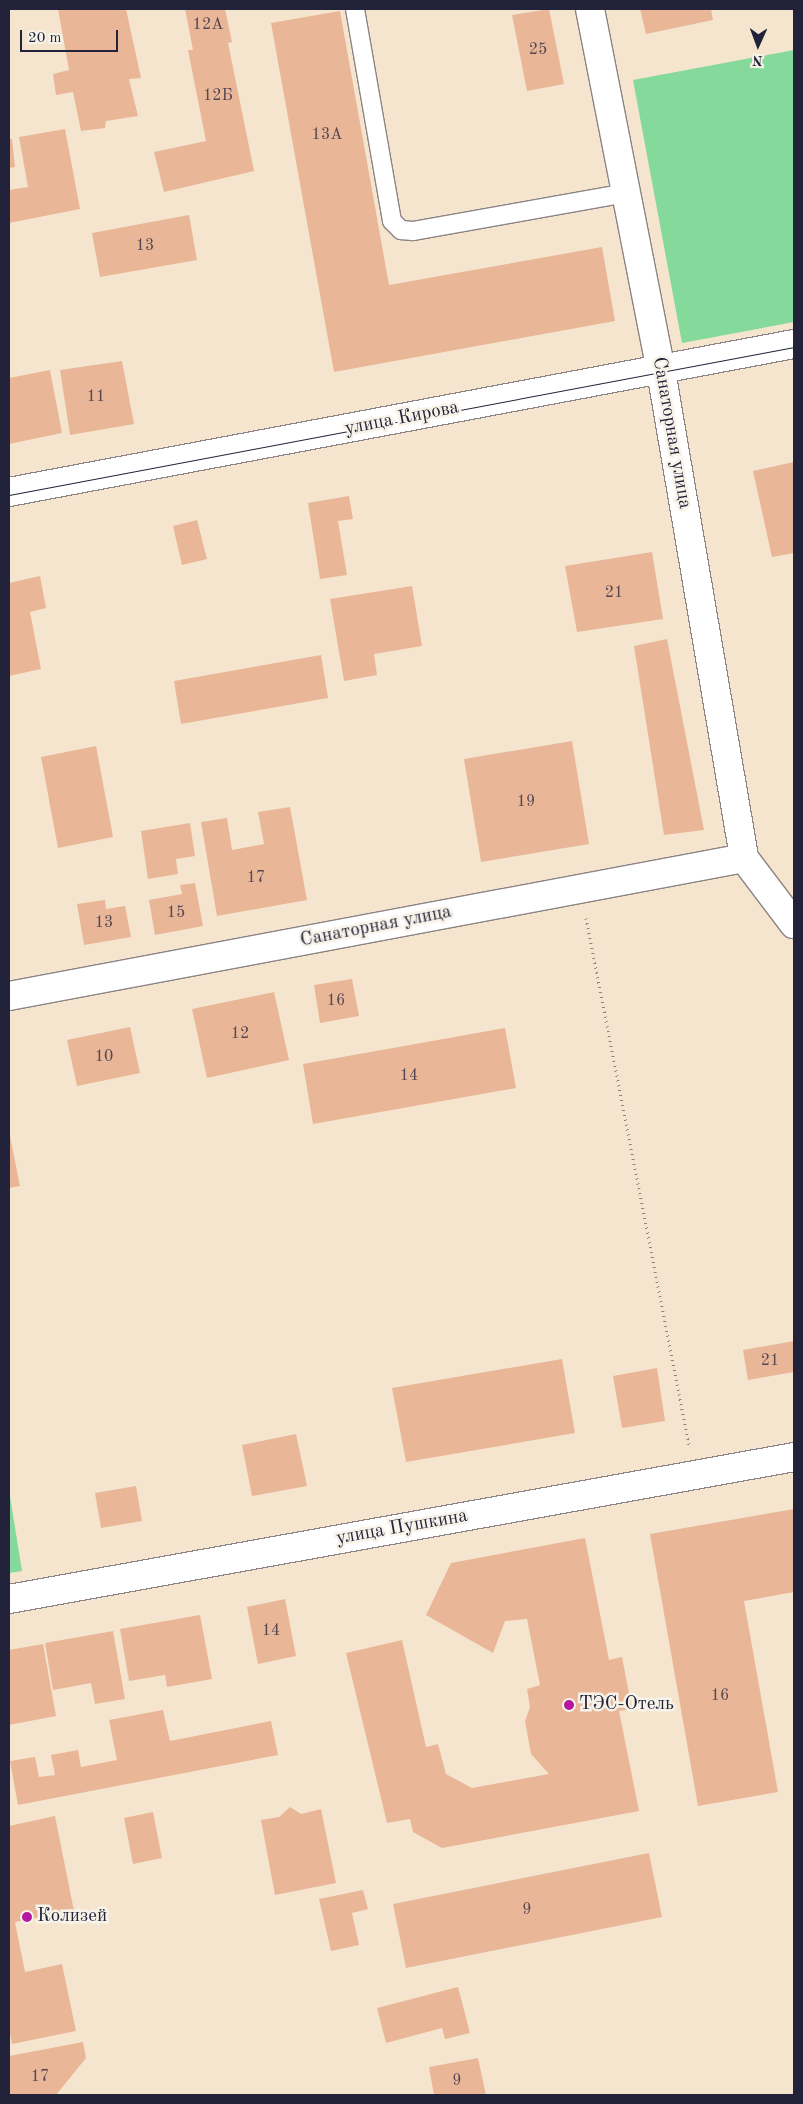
<!DOCTYPE html>
<html>
<head>
<meta charset="utf-8">
<style>
	body { margin:0 }
	#map { position:relative; width:803px; height:2104px; overflow:hidden; background:#f5e5ce; font-family:"Old Standard TT",serif }
	div>[style] { position:absolute }
	.green>* { inset:0; background:#84d99b }
	.building>* { inset:0; background:#e9b798 }
	.path>* { height:3px; margin-top:-1.5px; transform-origin:0; background:repeating-linear-gradient(90deg,#8c8484 0 1px,transparent 0 5px) }
	.roads { filter:drop-shadow(1px 0 #8c8484) drop-shadow(-1px 0 #8c8484) drop-shadow(0 1px #8c8484) drop-shadow(0 -1px #8c8484) }
	.service>* { height:18px; margin:-9px; padding:0 9px; transform-origin:9px; border-radius:9px; background:#fff }
	.minor>* { height:28px; margin:-14px; padding:0 14px; transform-origin:14px; border-radius:14px; background:#fff }
	.tram>* { height:1px; margin:-0.5px; padding:0 0.5px; transform-origin:0.5px; border-radius:0.5px; background:#22223b }
	.dots>* { width:14px; height:14px; translate:-50% -50%; box-sizing:border-box; border:2px solid #f7f3e8; border-radius:50% }
	span { translate:-50% -50%; white-space:nowrap; text-align:center; line-height:1.15; -webkit-text-stroke:5px #f7f3e8; paint-order:stroke }
	.number-label { font-size:16px; color:#544752 }
	.number-label span { -webkit-text-stroke-width:0 }
	.street-label { font-size:19px; color:#22223b }
	.poi-label { font-size:19px; color:#22223b }
	.left { translate:0 -50%; text-align:left }
	.frame { position:absolute; inset:0; border:10px solid #22223b; pointer-events:none }
	.north { position:absolute; left:733px; top:20px; width:50px; height:50px; -webkit-text-stroke:4px #f7f3e8; paint-order:stroke; rotate:182deg; font-size:14px; font-weight:700; line-height:20px; text-align:center; color:#22223b }
	.north::after { content:''; display:block; margin:auto; width:18px; height:22px; background:#22223b; clip-path:polygon(50% 0,100% 100%,50% 72%,0 100%) }
	.scale { position:absolute; left:20px; top:30px; width:98px; height:22px; box-sizing:border-box; border:2px solid #22223b; border-top:0; padding-left:6px; font-size:15px; line-height:18px; white-space:nowrap; color:#22223b; -webkit-text-stroke:4px #f7f3e8; paint-order:stroke }
</style>
</head>
<body>
<div id="map">
	<div class="green">
		<div style="clip-path:polygon(794px 50px,794px 322px,682px 343px,633px 80px)"></div>
		<div style="clip-path:polygon(9px 1490px,22px 1571px,9px 1573px)"></div>
	</div>
	<div class="building">
		<div style="clip-path:polygon(58px 9px,126px 9px,141px 78px,129px 79px,138px 116px,106px 121px,105px 128px,81px 131px,73px 92px,56px 95px,53px 74px,69px 70px)"></div>
		<div style="clip-path:polygon(185px 9px,225px 9px,232px 42px,228px 43px,254px 171px,164px 192px,154px 152px,206px 141px,188px 50px,193px 50px)"></div>
		<div style="clip-path:polygon(549px 9px,564px 84px,527px 91px,512px 15px)"></div>
		<div style="clip-path:polygon(640px 9px,711px 9px,713px 20px,646px 34px)"></div>
		<div style="clip-path:polygon(340px 11px,389px 285px,602px 247px,615px 321px,334px 372px,271px 23px)"></div>
		<div style="clip-path:polygon(65px 129px,80px 209px,9px 223px,9px 190px,28px 187px,19px 137px)"></div>
		<div style="clip-path:polygon(9px 139px,12px 139px,15px 167px,9px 168px)"></div>
		<div style="clip-path:polygon(189px 215px,197px 260px,100px 277px,92px 233px)"></div>
		<div style="clip-path:polygon(122px 361px,134px 424px,70px 435px,60px 370px)"></div>
		<div style="clip-path:polygon(50px 370px,62px 433px,9px 444px,9px 378px)"></div>
		<div style="clip-path:polygon(794px 462px,794px 553px,772px 557px,753px 471px)"></div>
		<div style="clip-path:polygon(349px 496px,353px 519px,338px 521px,347px 575px,320px 579px,308px 503px)"></div>
		<div style="clip-path:polygon(197px 520px,207px 559px,182px 565px,173px 526px)"></div>
		<div style="clip-path:polygon(652px 552px,663px 619px,577px 632px,565px 566px)"></div>
		<div style="clip-path:polygon(40px 576px,46px 608px,30px 612px,41px 669px,9px 676px,9px 583px)"></div>
		<div style="clip-path:polygon(412px 586px,422px 646px,374px 654px,377px 675px,344px 681px,330px 599px)"></div>
		<div style="clip-path:polygon(667px 639px,704px 830px,664px 835px,634px 646px)"></div>
		<div style="clip-path:polygon(321px 655px,328px 698px,181px 724px,174px 681px)"></div>
		<div style="clip-path:polygon(572px 741px,589px 844px,481px 862px,464px 759px)"></div>
		<div style="clip-path:polygon(96px 746px,113px 837px,58px 848px,41px 757px)"></div>
		<div style="clip-path:polygon(290px 807px,307px 900px,217px 916px,201px 822px,227px 818px,232px 850px,264px 844px,258px 812px)"></div>
		<div style="clip-path:polygon(190px 823px,195px 856px,176px 859px,178px 874px,148px 879px,141px 831px)"></div>
		<div style="clip-path:polygon(195px 883px,203px 926px,155px 935px,149px 900px,182px 894px,180px 885px)"></div>
		<div style="clip-path:polygon(105px 900px,106px 909px,125px 906px,131px 937px,84px 945px,77px 904px)"></div>
		<div style="clip-path:polygon(352px 979px,359px 1016px,320px 1023px,314px 985px)"></div>
		<div style="clip-path:polygon(274px 992px,289px 1060px,207px 1078px,192px 1009px)"></div>
		<div style="clip-path:polygon(130px 1027px,140px 1073px,77px 1086px,67px 1040px)"></div>
		<div style="clip-path:polygon(505px 1028px,516px 1088px,313px 1124px,303px 1064px)"></div>
		<div style="clip-path:polygon(9px 1131px,20px 1186px,9px 1188px)"></div>
		<div style="clip-path:polygon(794px 1341px,794px 1372px,748px 1380px,743px 1350px)"></div>
		<div style="clip-path:polygon(562px 1359px,575px 1433px,406px 1462px,392px 1388px)"></div>
		<div style="clip-path:polygon(657px 1368px,665px 1421px,622px 1428px,613px 1376px)"></div>
		<div style="clip-path:polygon(296px 1434px,307px 1486px,252px 1496px,242px 1445px)"></div>
		<div style="clip-path:polygon(136px 1486px,142px 1521px,101px 1528px,95px 1493px)"></div>
		<div style="clip-path:polygon(794px 1509px,794px 1592px,744px 1601px,778px 1792px,698px 1806px,650px 1534px)"></div>
		<div style="clip-path:polygon(585px 1538px,609px 1660px,622px 1657px,632px 1709px,619px 1711px,639px 1811px,442px 1848px,413px 1832px,410px 1819px,387px 1823px,346px 1653px,402px 1640px,426px 1747px,438px 1744px,446px 1774px,472px 1788px,549px 1774px,531px 1754px,525px 1721px,530px 1707px,527px 1689px,540px 1685px,527px 1619px,505px 1621px,493px 1653px,426px 1615px,451px 1563px)"></div>
		<div style="clip-path:polygon(285px 1599px,296px 1656px,258px 1664px,247px 1607px)"></div>
		<div style="clip-path:polygon(200px 1615px,212px 1679px,167px 1687px,165px 1675px,129px 1681px,120px 1629px)"></div>
		<div style="clip-path:polygon(113px 1631px,125px 1699px,95px 1704px,91px 1683px,53px 1690px,45px 1643px)"></div>
		<div style="clip-path:polygon(43px 1644px,56px 1716px,9px 1725px,9px 1650px)"></div>
		<div style="clip-path:polygon(163px 1710px,170px 1741px,271px 1721px,278px 1755px,18px 1805px,10px 1761px,35px 1757px,39px 1777px,55px 1775px,51px 1755px,78px 1750px,81px 1767px,117px 1760px,109px 1720px)"></div>
		<div style="clip-path:polygon(290px 1807px,301px 1814px,321px 1809px,336px 1883px,275px 1895px,261px 1820px,279px 1817px)"></div>
		<div style="clip-path:polygon(153px 1812px,162px 1858px,133px 1864px,124px 1818px)"></div>
		<div style="clip-path:polygon(55px 1816px,74px 1911px,15px 1922px,25px 1972px,62px 1964px,76px 2031px,12px 2044px,9px 2029px,9px 1826px)"></div>
		<div style="clip-path:polygon(649px 1853px,662px 1917px,406px 1968px,393px 1904px)"></div>
		<div style="clip-path:polygon(363px 1890px,368px 1909px,352px 1913px,359px 1945px,331px 1951px,319px 1899px)"></div>
		<div style="clip-path:polygon(458px 1987px,470px 2033px,445px 2039px,442px 2028px,386px 2043px,377px 2008px)"></div>
		<div style="clip-path:polygon(83px 2042px,86px 2058px,56px 2095px,9px 2095px,9px 2056px)"></div>
		<div style="clip-path:polygon(478px 2058px,486px 2095px,434px 2095px,429px 2067px)"></div>
	</div>
	<div class="path">
		<div style="left:586px;top:918px;width:537px;rotate:78.94deg"></div>
	</div>
	<div class="roads">
		<div class="service">
			<div style="left:355px;top:9px;width:215px;rotate:80.1deg"></div>
			<div style="left:392px;top:221px;width:13px;rotate:45deg"></div>
			<div style="left:401px;top:230px;width:12px;rotate:5deg"></div>
			<div style="left:413px;top:231px;width:217px;rotate:-10.1deg"></div>
		</div>
		<div class="minor">
			<div style="left:590px;top:9px;width:369px;rotate:78.9deg"></div>
			<div style="left:661px;top:371px;width:494px;rotate:80.3deg"></div>
			<div style="left:744px;top:858px;width:83px;rotate:52.9deg"></div>
			<div style="left:9px;top:492px;width:799px;rotate:-10.68deg"></div>
			<div style="left:9px;top:996px;width:748px;rotate:-10.63deg"></div>
			<div style="left:9px;top:1599px;width:798px;rotate:-10.25deg"></div>
		</div>
	</div>
	<div class="tram">
		<div style="left:9px;top:495px;width:799px;rotate:-10.68deg"></div>
	</div>
	<div class="dots">
		<div style="left:569px;top:1705px;background:#b5179e"></div>
		<div style="left:27px;top:1917px;background:#b5179e"></div>
	</div>
	<div class="number-label">
		<span style="left:208px;top:25px">12А</span>
		<span style="left:538px;top:50px">25</span>
		<span style="left:218px;top:96px">12Б</span>
		<span style="left:327px;top:135px">13А</span>
		<span style="left:145px;top:246px">13</span>
		<span style="left:96px;top:397px">11</span>
		<span style="left:614px;top:593px">21</span>
		<span style="left:526px;top:802px">19</span>
		<span style="left:256px;top:878px">17</span>
		<span style="left:176px;top:913px">15</span>
		<span style="left:104px;top:923px">13</span>
		<span style="left:336px;top:1001px">16</span>
		<span style="left:240px;top:1034px">12</span>
		<span style="left:104px;top:1057px">10</span>
		<span style="left:409px;top:1076px">14</span>
		<span style="left:770px;top:1361px">21</span>
		<span style="left:271px;top:1631px">14</span>
		<span style="left:720px;top:1696px">16</span>
		<span style="left:527px;top:1910px">9</span>
		<span style="left:40px;top:2077px">17</span>
		<span style="left:457px;top:2081px">9</span>
	</div>
	<div class="street-label">
		<span style="left:402px;top:419px;rotate:-11deg">улица Кирова</span>
		<span style="left:671px;top:433px;rotate:80deg">Санаторная улица</span>
		<span style="left:376px;top:927px;rotate:-11deg">Санаторная улица</span>
		<span style="left:402px;top:1528px;rotate:-10deg">улица Пушкина</span>
	</div>
	<div class="poi-label">
		<span class="left" style="left:579px;top:1705px">ТЭС-Отель</span>
		<span class="left" style="left:37px;top:1917px">Колизей</span>
	</div>
	<div class="frame"></div>
	<div class="north">N</div>
	<div class="scale">20 m</div>
</div>
</body>
</html>
